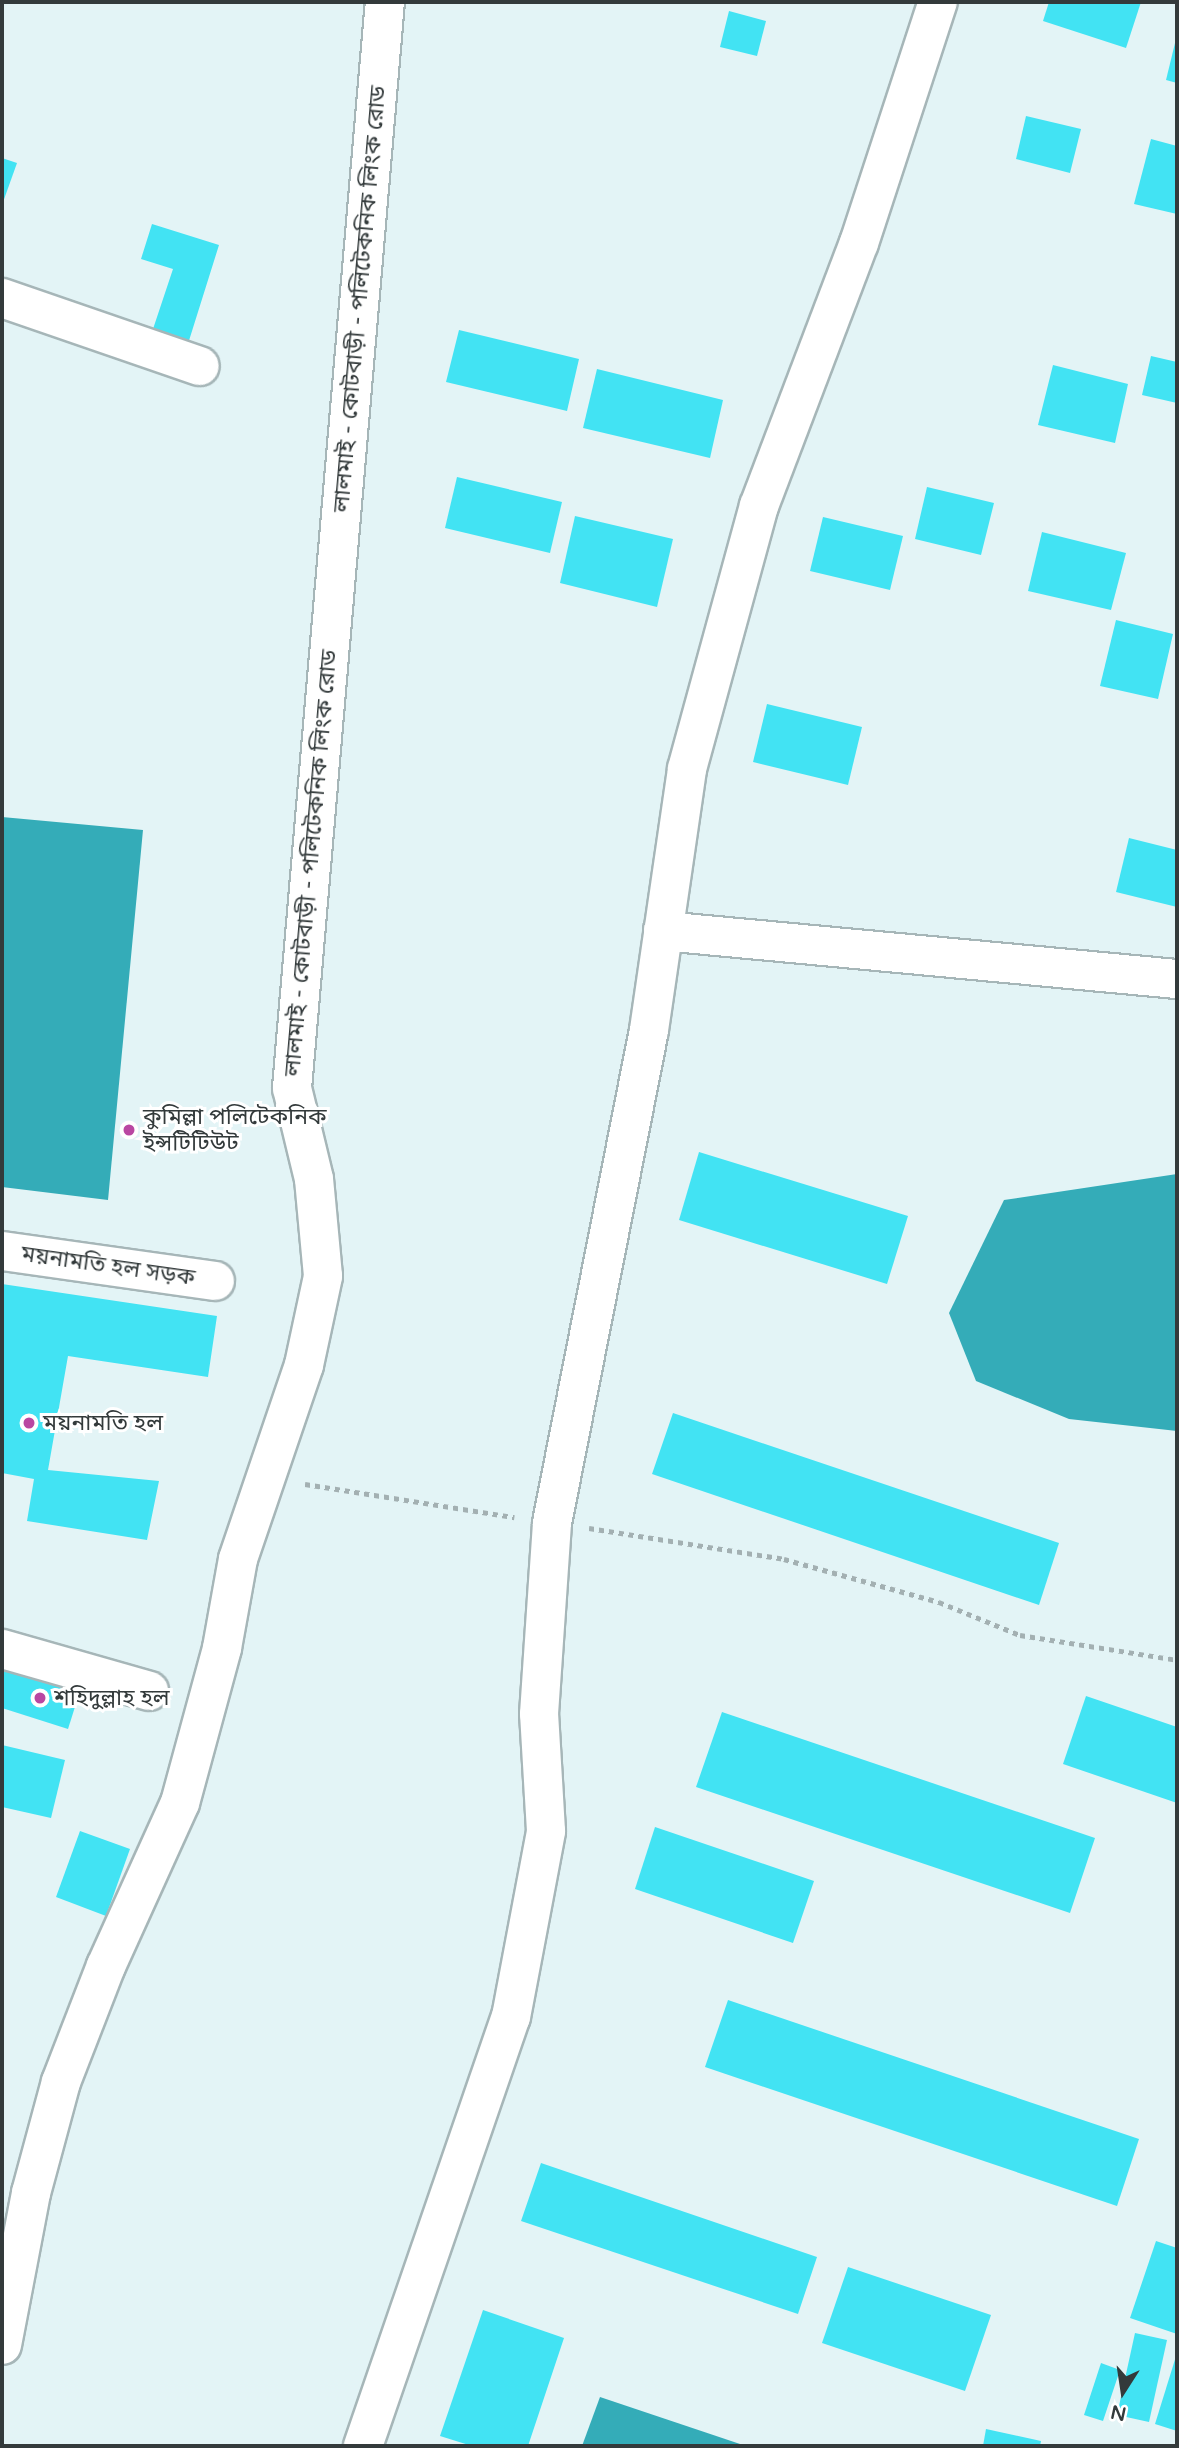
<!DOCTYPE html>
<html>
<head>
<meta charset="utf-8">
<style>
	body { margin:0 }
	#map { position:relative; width:1179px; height:2448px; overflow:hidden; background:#e3f4f6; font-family:"Varela Round","Noto Sans Bengali",sans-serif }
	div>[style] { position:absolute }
	.water>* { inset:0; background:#34acb8 }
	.building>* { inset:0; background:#42e3f3 }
	.path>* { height:4.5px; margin-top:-2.25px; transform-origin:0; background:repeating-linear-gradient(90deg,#a3b0b2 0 5px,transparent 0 10px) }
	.roads { filter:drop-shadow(2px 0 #a6b6b8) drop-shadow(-2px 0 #a6b6b8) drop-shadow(0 2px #a6b6b8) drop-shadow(0 -2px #a6b6b8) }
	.street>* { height:38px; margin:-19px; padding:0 19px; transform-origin:19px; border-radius:19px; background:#fff }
	.secondary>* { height:38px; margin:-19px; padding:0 19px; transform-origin:19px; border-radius:19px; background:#fff }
	.dots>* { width:19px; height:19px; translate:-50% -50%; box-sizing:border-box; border:4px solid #fff; border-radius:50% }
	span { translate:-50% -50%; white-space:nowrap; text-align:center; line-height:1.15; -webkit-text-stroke:6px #fff; paint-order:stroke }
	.street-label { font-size:23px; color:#333a3b }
	.poi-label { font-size:23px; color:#333a3b }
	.left { translate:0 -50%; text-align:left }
	.frame { position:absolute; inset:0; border:4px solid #333a3b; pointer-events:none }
	.north { position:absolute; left:1088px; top:2357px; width:70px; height:70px; -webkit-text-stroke:5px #fff; paint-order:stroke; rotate:192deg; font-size:19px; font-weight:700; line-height:28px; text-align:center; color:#333a3b }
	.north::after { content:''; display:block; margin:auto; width:24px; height:32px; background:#333a3b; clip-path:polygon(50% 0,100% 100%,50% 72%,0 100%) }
</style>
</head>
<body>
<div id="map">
	<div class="water">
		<div style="clip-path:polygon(2px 817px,143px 830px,108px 1200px,2px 1187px)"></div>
		<div style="clip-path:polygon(1177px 1174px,1177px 1431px,1069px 1419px,976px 1381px,949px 1313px,1004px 1200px)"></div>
		<div style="clip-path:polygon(600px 2397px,746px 2446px,582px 2446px)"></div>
	</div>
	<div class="building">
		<div style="clip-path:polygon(1049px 2px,1141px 2px,1126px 48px,1043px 21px)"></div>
		<div style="clip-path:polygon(729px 11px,766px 21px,757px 56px,720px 47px)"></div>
		<div style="clip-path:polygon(1176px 39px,1177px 39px,1177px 83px,1166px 80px)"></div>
		<div style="clip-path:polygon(1026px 116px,1081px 129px,1070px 173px,1016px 159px)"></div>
		<div style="clip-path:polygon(1151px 139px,1177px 146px,1177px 214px,1134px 204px)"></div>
		<div style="clip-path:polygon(2px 158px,17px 163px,2px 205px)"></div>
		<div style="clip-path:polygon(152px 224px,219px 245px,187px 347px,151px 335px,173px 269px,141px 259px)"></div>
		<div style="clip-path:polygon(459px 330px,579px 359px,567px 411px,446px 382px)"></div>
		<div style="clip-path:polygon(1151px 356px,1177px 362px,1177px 403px,1142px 395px)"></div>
		<div style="clip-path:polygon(1053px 365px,1128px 384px,1115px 443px,1038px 425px)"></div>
		<div style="clip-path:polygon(597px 369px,723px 400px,710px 458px,583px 428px)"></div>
		<div style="clip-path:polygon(457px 477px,562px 502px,550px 553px,445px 528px)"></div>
		<div style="clip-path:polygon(927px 487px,994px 503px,981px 555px,915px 539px)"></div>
		<div style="clip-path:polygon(575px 516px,673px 539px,657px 607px,560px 583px)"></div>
		<div style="clip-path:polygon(823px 517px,903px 536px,890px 590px,810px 571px)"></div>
		<div style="clip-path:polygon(1042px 532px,1126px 553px,1111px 610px,1028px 591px)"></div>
		<div style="clip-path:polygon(1116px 620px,1173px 634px,1158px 699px,1100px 686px)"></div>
		<div style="clip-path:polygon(767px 704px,862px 727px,848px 785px,753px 762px)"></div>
		<div style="clip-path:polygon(1129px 838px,1177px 850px,1177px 907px,1116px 892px)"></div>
		<div style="clip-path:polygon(699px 1152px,908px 1216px,887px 1284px,679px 1220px)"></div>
		<div style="clip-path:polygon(2px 1284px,217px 1316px,208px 1377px,68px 1356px,48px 1470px,159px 1481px,147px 1540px,27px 1521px,34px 1479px,2px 1473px)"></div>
		<div style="clip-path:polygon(673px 1413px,1059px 1543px,1039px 1605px,652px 1474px)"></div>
		<div style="clip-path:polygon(2px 1663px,81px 1688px,68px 1729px,2px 1708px)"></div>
		<div style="clip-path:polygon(1086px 1696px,1177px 1727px,1177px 1803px,1063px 1764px)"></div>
		<div style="clip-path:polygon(722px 1712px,1095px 1838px,1070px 1913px,696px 1787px)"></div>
		<div style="clip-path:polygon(2px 1745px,65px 1760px,51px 1818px,2px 1807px)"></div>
		<div style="clip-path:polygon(655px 1827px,814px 1881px,793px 1943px,635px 1889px)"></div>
		<div style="clip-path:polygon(80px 1831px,130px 1849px,106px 1916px,56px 1897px)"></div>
		<div style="clip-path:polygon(728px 2000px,1139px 2139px,1117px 2206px,705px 2067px)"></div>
		<div style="clip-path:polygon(541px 2163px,817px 2257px,798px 2314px,521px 2221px)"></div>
		<div style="clip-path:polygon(1156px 2241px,1177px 2248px,1177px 2334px,1130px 2318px)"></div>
		<div style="clip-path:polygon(848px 2267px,991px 2315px,965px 2391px,822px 2343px)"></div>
		<div style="clip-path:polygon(483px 2310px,564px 2338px,528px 2446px,472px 2446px,440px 2436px)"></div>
		<div style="clip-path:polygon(1135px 2333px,1167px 2340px,1149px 2422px,1117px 2415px)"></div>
		<div style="clip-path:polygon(1177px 2353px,1177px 2431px,1155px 2424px)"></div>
		<div style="clip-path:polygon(1101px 2363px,1120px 2370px,1103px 2421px,1084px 2415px)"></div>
		<div style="clip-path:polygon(986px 2429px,1041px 2441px,1040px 2446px,983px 2446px)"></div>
	</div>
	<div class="path">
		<div style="left:305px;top:1484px;width:212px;rotate:9deg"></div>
		<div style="left:589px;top:1528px;width:197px;rotate:9deg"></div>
		<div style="left:784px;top:1559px;width:161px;rotate:15.5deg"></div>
		<div style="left:939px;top:1602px;width:87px;rotate:22.2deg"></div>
		<div style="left:1020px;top:1635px;width:159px;rotate:9deg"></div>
	</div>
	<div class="roads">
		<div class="street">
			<div style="left:2px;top:298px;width:209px;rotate:19deg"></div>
			<div style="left:663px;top:931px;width:516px;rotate:5.34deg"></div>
			<div style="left:2px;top:1251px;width:215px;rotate:8deg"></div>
			<div style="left:2px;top:1649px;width:153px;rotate:15.9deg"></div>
			<div style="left:363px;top:2446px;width:454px;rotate:-71deg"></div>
			<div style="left:511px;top:2017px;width:189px;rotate:-79.3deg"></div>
			<div style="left:546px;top:1831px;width:117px;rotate:-93.4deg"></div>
			<div style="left:539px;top:1714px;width:191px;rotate:-86.1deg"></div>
			<div style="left:552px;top:1523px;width:502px;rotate:-78.87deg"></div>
			<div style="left:649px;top:1030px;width:264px;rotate:-81.7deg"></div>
			<div style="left:687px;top:769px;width:273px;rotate:-74.7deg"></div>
			<div style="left:759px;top:506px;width:281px;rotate:-69.2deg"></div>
			<div style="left:859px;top:243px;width:254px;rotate:-71.9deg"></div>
		</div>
		<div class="secondary">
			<div style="left:2px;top:2345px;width:155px;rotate:-79.2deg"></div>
			<div style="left:31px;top:2193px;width:115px;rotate:-74.9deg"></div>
			<div style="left:61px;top:2082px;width:124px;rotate:-68.8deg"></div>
			<div style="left:106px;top:1966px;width:179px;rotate:-65.6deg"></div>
			<div style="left:180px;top:1803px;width:161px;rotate:-74.8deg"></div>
			<div style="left:222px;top:1648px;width:90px;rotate:-79.8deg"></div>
			<div style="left:238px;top:1559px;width:205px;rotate:-71.2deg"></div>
			<div style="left:304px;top:1365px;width:91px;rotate:-77.9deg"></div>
			<div style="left:323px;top:1276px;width:97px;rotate:-95.3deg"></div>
			<div style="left:314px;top:1179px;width:94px;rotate:-103.6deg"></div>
			<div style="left:292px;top:1088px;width:1090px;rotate:-85.11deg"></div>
		</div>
	</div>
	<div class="dots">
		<div style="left:129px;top:1130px;background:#b947a2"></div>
		<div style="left:29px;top:1423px;background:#b947a2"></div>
		<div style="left:40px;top:1698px;background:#b947a2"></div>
	</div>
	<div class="street-label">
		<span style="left:360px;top:299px;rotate:-85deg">লালমাই - কোটবাড়ী - পলিটেকনিক লিংক রোড</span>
		<span style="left:311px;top:863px;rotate:-85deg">লালমাই - কোটবাড়ী - পলিটেকনিক লিংক রোড</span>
		<span style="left:108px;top:1266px;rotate:8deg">ময়নামতি হল সড়ক</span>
	</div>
	<div class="poi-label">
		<span class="left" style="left:143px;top:1130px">কুমিল্লা পলিটেকনিক<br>ইন্সটিটিউট</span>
		<span class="left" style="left:43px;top:1423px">ময়নামতি হল</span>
		<span class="left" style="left:54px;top:1698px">শহিদুল্লাহ হল</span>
	</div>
	<div class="frame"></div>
	<div class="north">N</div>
</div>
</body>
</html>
